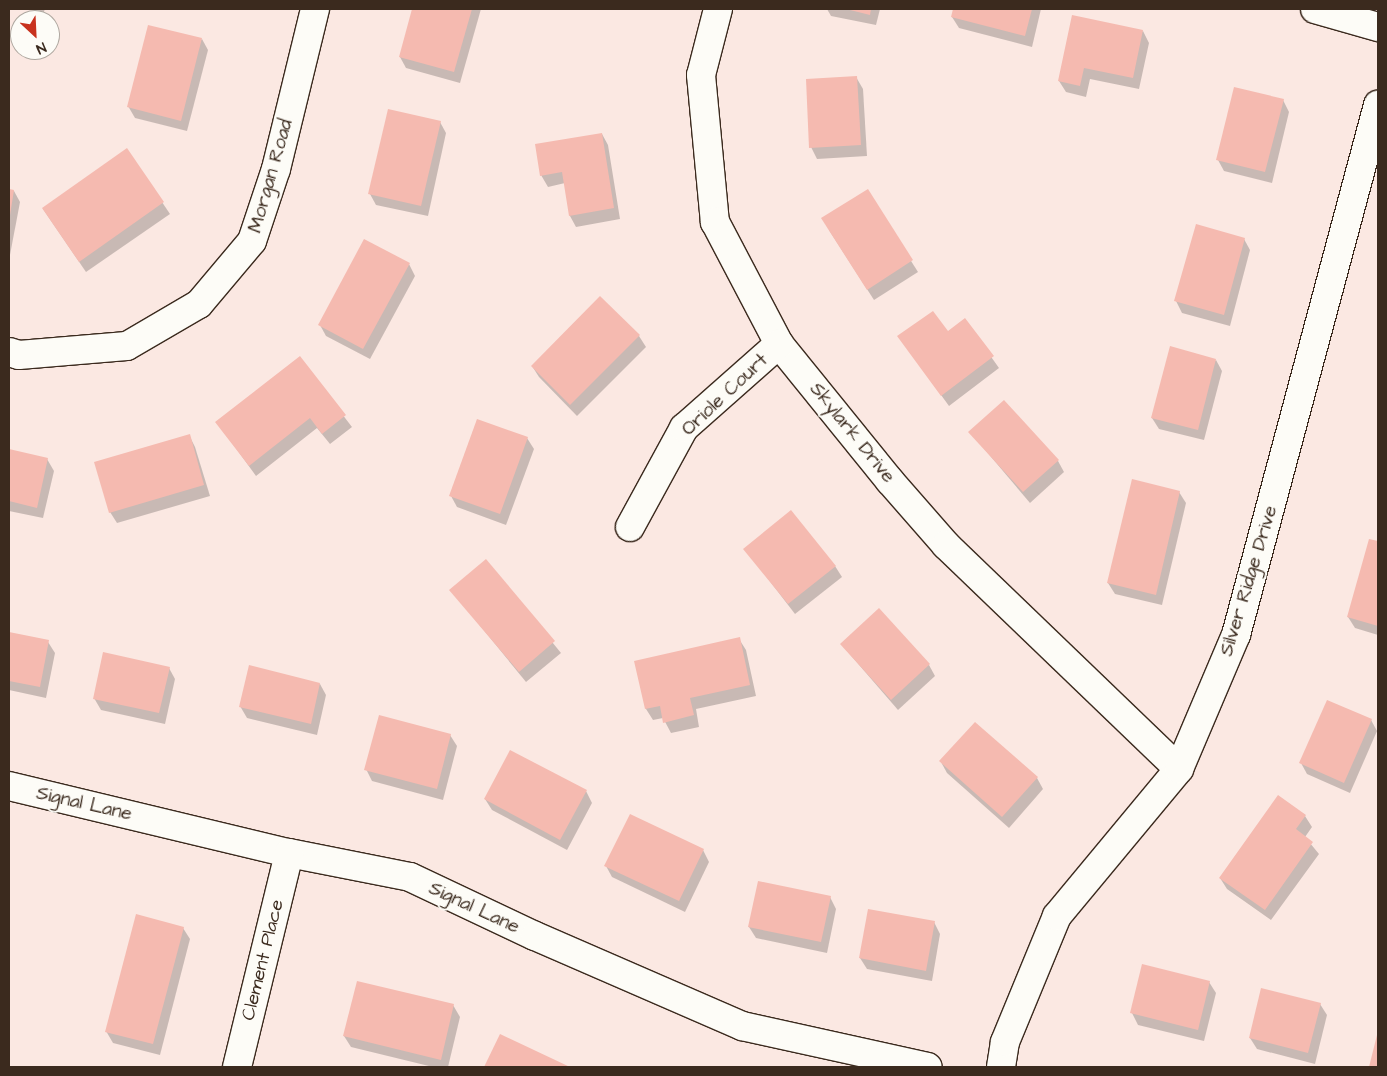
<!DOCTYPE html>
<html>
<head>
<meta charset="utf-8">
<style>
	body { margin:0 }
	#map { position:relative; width:1387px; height:1076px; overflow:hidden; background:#fbe8e2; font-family:"Architects Daughter",sans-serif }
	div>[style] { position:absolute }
	.shadow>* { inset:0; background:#0003 }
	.building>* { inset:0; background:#f5bab0 }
	.roads { filter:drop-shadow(1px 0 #3b2a1e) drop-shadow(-1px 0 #3b2a1e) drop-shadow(0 1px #3b2a1e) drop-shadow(0 -1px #3b2a1e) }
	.street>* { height:28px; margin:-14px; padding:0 14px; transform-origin:14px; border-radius:14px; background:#fdfcf7 }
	span { translate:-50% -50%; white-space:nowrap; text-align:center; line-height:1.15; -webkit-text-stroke:4px #fdfcf7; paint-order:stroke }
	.street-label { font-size:19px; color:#3b2a1e }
	.frame { position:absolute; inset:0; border:10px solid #3b2a1e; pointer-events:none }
	.north { position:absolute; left:10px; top:10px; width:50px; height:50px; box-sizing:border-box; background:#fdfcf7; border:1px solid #afa8a0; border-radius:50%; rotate:155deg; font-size:14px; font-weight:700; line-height:20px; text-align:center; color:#3b2a1e }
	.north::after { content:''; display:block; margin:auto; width:18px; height:22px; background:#c8321e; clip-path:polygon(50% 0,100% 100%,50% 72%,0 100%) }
</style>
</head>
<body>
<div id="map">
	<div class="shadow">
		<div style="clip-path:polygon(31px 9px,45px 9px,43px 14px)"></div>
		<div style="clip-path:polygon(413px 9px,481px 9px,460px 83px,406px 68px,400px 57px)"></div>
		<div style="clip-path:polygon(827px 9px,880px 9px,876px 25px,831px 16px)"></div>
		<div style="clip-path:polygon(954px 9px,1041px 9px,1032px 47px,959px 28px,952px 17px)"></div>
		<div style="clip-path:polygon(1143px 31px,1149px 43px,1139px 89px,1090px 79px,1086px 97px,1066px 92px,1059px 81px)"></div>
		<div style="clip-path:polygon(202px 39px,208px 50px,187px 131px,135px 118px,128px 106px)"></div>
		<div style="clip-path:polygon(856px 77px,863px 89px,867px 156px,817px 159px,811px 147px)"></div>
		<div style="clip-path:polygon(1283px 100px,1289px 112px,1272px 183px,1224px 171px,1218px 160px)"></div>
		<div style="clip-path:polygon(440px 122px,446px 133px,428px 216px,376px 205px,370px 194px)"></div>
		<div style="clip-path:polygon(602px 134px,608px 145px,620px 219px,576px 227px,570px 216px,565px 183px,548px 187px,541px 175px)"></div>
		<div style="clip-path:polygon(127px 150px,170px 214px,86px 272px,43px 209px)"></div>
		<div style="clip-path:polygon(9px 190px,14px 191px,20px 202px,10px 255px)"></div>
		<div style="clip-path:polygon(867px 191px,918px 272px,874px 300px,829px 230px)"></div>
		<div style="clip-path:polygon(1244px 239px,1250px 250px,1230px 326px,1182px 313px,1176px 301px)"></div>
		<div style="clip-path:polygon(409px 264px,415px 276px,370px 359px,326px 336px,320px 325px)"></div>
		<div style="clip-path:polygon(600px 297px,639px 336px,646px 347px,577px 416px,539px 377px,532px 366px)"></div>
		<div style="clip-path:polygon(965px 320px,999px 368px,949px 406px,899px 337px,948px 333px)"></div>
		<div style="clip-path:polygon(299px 358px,352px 427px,330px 444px,317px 428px,256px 476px,217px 422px)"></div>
		<div style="clip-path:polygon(1216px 360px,1222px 371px,1204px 440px,1159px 429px,1152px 418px)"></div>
		<div style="clip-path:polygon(970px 432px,1058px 461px,1064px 472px,1030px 503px)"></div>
		<div style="clip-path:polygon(189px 435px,195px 447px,210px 496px,117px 523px,110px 512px)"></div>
		<div style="clip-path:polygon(527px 438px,534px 449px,506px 525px,457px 507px,451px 496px)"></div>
		<div style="clip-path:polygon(9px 450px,47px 459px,54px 471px,43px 518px,9px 511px)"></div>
		<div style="clip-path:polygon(1179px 492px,1186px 503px,1162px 605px,1115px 594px,1108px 583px)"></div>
		<div style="clip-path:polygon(1370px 540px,1378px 542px,1378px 635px,1355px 628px,1348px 617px)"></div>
		<div style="clip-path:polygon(745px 549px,835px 566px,842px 577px,795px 614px)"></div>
		<div style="clip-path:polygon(486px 561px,561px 653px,526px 682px,451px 590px)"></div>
		<div style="clip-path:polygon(9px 634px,48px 642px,55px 653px,46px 698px,9px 690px)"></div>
		<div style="clip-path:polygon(739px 639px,746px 650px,756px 696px,696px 709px,699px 727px,671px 733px,663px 718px,653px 720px,646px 709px,636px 662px)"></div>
		<div style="clip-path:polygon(841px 644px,929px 665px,935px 676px,898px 710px)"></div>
		<div style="clip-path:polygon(169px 668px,175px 679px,165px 724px,101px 710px,94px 698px)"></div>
		<div style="clip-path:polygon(320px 684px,326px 695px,317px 735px,247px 718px,240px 706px)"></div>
		<div style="clip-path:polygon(1371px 720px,1377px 731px,1350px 793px,1307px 774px,1301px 763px)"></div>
		<div style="clip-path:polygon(975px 723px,1037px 778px,1043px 789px,1009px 828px,947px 773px,941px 762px)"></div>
		<div style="clip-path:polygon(450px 735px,457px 746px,443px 800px,372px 781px,366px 769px)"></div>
		<div style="clip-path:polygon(586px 791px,592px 803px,567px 850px,492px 810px,485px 799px)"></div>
		<div style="clip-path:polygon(1278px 797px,1305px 816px,1312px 827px,1305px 837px,1319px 854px,1271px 920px,1227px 889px,1220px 878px)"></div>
		<div style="clip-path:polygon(703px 850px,709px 862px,685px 912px,612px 877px,606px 866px)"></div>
		<div style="clip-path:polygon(830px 897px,836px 909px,827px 953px,756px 938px,749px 927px)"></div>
		<div style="clip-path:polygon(934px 922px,940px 934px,932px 981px,867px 969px,860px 958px)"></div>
		<div style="clip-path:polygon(183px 928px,190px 939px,160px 1055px,113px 1043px,106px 1031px)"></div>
		<div style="clip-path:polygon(1209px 982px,1216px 993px,1204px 1041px,1138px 1025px,1132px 1013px)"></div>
		<div style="clip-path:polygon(1320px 1004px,1327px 1015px,1315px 1064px,1257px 1049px,1250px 1038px)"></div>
		<div style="clip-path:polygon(453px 1005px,460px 1017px,448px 1067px,433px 1067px,351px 1047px,344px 1036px)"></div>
		<div style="clip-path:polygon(501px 1036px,567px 1067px,486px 1067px)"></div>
	</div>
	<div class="building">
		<div style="clip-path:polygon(412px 9px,472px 9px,454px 72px,399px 57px)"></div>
		<div style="clip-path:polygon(846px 9px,871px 9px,870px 15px)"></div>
		<div style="clip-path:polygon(953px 9px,1032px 9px,1025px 36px,951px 17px)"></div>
		<div style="clip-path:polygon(1072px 15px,1143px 30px,1133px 78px,1084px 68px,1080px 86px,1058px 81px)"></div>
		<div style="clip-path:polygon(148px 25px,202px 38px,181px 121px,127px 107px)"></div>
		<div style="clip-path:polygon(857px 76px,861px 145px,809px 148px,806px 79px)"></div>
		<div style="clip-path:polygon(1234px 87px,1284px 99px,1265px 172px,1216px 160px)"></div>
		<div style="clip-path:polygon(388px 109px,441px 121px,421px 206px,368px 194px)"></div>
		<div style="clip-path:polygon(602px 133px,614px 208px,569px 216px,562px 172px,540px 176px,535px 144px)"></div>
		<div style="clip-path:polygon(127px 148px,164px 202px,79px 262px,42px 208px)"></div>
		<div style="clip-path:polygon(9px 189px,14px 190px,10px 215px,9px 215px)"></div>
		<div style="clip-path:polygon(868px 189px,913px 260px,867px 290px,821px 218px)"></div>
		<div style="clip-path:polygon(1196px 224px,1245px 238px,1224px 315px,1174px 301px)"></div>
		<div style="clip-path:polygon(364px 239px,410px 263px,363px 349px,318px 325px)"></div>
		<div style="clip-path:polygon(600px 296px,640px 335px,570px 405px,531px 366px)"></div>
		<div style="clip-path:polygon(933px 311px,948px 331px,965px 318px,994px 356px,941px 396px,897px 336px)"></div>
		<div style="clip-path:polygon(1170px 346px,1216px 359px,1198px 430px,1151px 418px)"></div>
		<div style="clip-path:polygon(300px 356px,346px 415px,322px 434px,310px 418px,249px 466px,215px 422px)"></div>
		<div style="clip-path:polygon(1004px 400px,1059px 460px,1023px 492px,968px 432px)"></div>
		<div style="clip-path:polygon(477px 419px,528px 437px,500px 514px,449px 496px)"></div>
		<div style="clip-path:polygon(190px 434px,204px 485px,109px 513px,94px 462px)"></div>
		<div style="clip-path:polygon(9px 449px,48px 458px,37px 508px,9px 501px)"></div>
		<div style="clip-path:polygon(1132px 479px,1180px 491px,1156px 595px,1107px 583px)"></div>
		<div style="clip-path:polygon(791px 510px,836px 566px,788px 604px,743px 549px)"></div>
		<div style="clip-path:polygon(1369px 539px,1378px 541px,1378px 626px,1347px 617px)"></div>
		<div style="clip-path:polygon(486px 559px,555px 641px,519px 672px,449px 590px)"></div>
		<div style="clip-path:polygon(879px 608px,930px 664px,891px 700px,840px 644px)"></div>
		<div style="clip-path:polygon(9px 632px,49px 640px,40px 687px,9px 681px)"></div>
		<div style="clip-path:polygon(740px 637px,750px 685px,690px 698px,694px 715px,663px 723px,660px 706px,645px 709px,634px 661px)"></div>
		<div style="clip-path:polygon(103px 652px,170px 667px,159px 713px,93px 699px)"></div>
		<div style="clip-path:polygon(249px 665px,320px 683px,311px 724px,239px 707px)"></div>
		<div style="clip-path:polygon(1327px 700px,1372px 719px,1344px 783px,1299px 763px)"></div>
		<div style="clip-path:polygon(379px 715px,451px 734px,437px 789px,364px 770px)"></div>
		<div style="clip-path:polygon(975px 722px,1038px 777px,1002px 817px,939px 761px)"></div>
		<div style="clip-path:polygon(510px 750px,587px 790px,560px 840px,484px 799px)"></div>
		<div style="clip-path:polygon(1278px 795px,1306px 815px,1296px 829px,1313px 842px,1265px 910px,1219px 878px)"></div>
		<div style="clip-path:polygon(630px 814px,704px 849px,679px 901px,604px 866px)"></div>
		<div style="clip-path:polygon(758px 881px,831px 896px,821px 942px,748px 927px)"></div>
		<div style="clip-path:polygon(868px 909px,935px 921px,926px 971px,859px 958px)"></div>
		<div style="clip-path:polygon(136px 914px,184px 927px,153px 1044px,105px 1032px)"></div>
		<div style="clip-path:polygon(1142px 964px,1210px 981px,1198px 1030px,1130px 1013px)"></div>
		<div style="clip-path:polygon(357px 981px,454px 1004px,441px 1060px,343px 1036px)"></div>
		<div style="clip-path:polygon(1261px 988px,1321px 1003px,1308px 1053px,1249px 1038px)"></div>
		<div style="clip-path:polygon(1378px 1031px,1378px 1067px,1369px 1067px)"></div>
		<div style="clip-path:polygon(500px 1034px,570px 1067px,484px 1067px)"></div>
	</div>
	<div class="roads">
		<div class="street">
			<div style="left:718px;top:9px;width:68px;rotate:104.4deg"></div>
			<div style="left:701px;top:75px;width:148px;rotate:84.6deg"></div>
			<div style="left:715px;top:222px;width:138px;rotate:62.3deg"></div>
			<div style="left:779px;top:344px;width:176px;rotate:51deg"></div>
			<div style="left:890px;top:481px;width:85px;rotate:48.8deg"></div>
			<div style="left:946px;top:545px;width:323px;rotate:43.9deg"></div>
			<div style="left:1315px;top:9px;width:66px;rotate:15.9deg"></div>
			<div style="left:9px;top:352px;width:10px;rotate:17deg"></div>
			<div style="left:19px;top:355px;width:108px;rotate:-4.8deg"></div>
			<div style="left:127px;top:346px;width:83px;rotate:-30.3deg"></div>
			<div style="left:199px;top:304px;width:82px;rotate:-49.9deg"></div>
			<div style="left:252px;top:241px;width:76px;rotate:-71.6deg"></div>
			<div style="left:276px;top:169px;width:165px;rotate:-76.3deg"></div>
			<div style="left:630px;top:527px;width:113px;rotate:-61.4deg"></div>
			<div style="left:684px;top:428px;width:127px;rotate:-41.5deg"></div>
			<div style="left:9px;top:786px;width:288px;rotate:13.5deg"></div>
			<div style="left:289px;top:853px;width:123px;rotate:11.2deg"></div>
			<div style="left:410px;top:877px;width:138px;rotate:25.3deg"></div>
			<div style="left:535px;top:936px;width:226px;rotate:23.5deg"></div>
			<div style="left:742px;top:1026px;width:190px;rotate:12.4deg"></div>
			<div style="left:237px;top:1067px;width:220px;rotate:-76.3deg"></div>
			<div style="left:1001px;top:1067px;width:25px;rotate:-81deg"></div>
			<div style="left:1005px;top:1042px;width:136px;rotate:-67.6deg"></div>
			<div style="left:1057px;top:916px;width:191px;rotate:-50.3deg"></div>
			<div style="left:1179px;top:769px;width:146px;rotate:-67deg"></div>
			<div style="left:1236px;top:635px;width:549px;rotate:-75deg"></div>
		</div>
	</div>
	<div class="street-label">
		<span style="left:271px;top:176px;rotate:-74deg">Morgan Road</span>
		<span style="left:725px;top:395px;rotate:-43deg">Oriole Court</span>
		<span style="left:852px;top:433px;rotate:51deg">Skylark Drive</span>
		<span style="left:1249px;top:581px;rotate:-73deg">Silver Ridge Drive</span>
		<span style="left:84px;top:804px;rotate:13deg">Signal Lane</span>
		<span style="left:474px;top:908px;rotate:25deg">Signal Lane</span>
		<span style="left:263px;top:960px;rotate:-76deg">Clement Place</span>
	</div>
	<div class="frame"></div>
	<div class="north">N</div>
</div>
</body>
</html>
